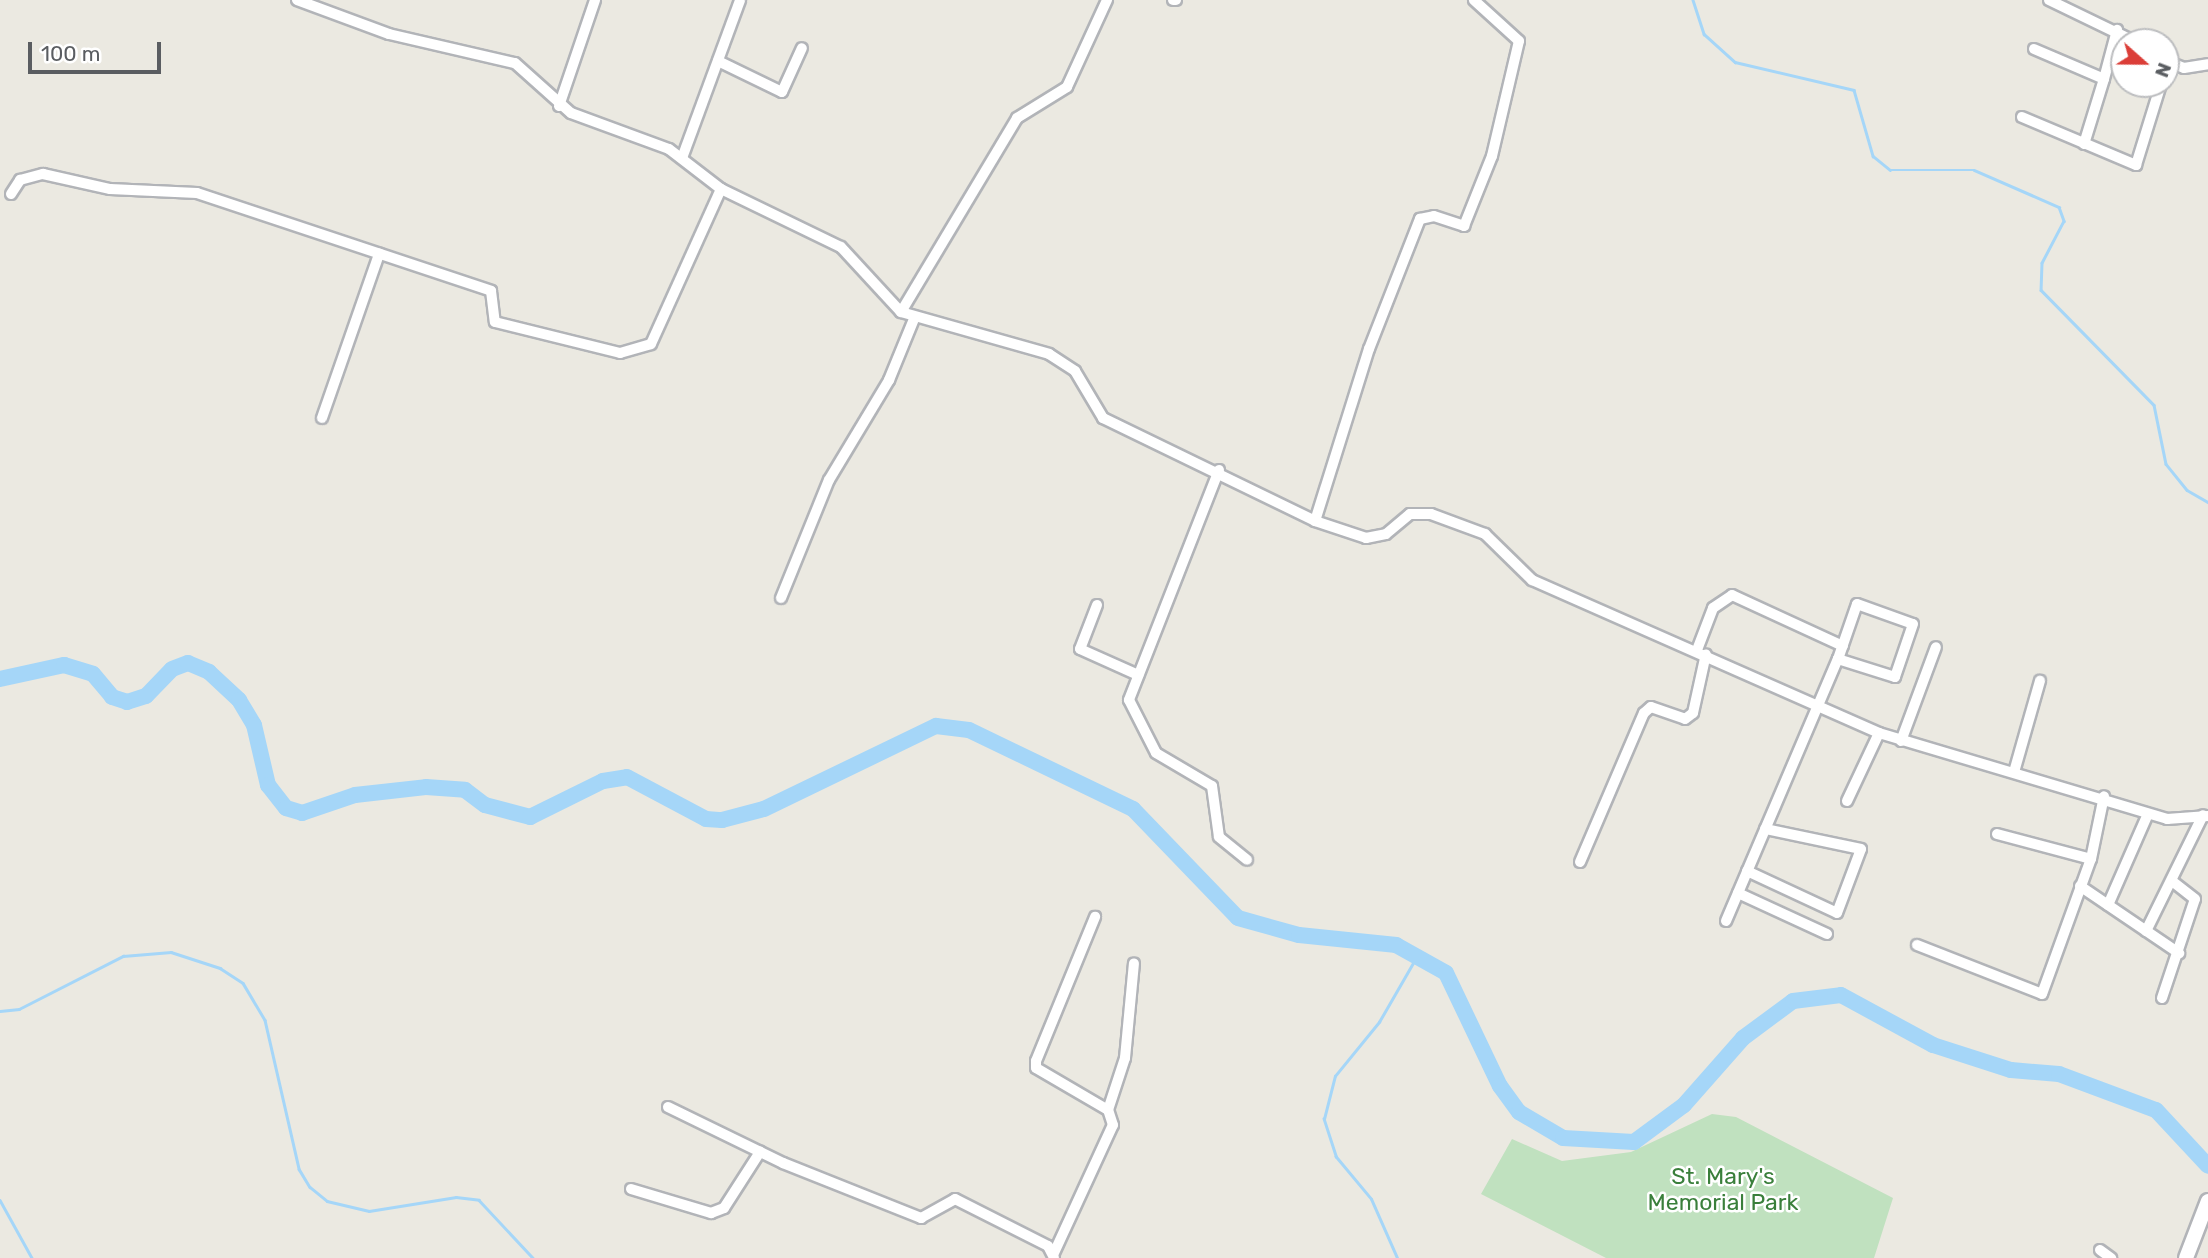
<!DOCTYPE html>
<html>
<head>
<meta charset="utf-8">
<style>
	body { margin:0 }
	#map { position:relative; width:2208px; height:1258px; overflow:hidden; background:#ebe9e1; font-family:Rubik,sans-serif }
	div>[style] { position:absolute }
	.green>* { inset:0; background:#c0e1bf }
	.stream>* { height:2.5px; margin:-1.25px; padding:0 1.25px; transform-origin:1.25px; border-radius:1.25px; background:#a5d6f8 }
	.river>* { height:16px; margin:-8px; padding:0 8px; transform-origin:8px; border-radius:8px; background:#a5d6f8 }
	.roads { filter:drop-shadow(2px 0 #b2b4b8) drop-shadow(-2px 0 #b2b4b8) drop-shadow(0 2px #b2b4b8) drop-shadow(0 -2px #b2b4b8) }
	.minor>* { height:10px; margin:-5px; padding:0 5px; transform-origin:5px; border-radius:5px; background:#fff }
	.tertiary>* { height:14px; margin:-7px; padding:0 7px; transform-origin:7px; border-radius:7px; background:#fff }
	span { translate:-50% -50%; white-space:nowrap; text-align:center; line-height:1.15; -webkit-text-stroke:5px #fff; paint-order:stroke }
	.park-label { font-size:23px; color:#3a7f3b }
	.north { position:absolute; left:2110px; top:28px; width:70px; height:70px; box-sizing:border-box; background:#fff; border:2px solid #bdbec0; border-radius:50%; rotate:111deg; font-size:19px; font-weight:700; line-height:28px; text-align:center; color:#5a5d61 }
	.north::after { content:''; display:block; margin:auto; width:24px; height:32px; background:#db3e38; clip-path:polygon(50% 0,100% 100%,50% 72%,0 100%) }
	.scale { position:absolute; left:28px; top:42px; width:133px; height:32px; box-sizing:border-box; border:4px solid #5a5d61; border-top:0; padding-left:9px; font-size:21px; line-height:24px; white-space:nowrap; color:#5a5d61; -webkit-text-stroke:5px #fff; paint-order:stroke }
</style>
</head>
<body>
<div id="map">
	<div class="green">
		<div style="clip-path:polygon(1712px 1114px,1736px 1117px,1893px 1198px,1874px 1258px,1606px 1258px,1481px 1194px,1512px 1139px,1562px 1161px,1631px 1152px)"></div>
	</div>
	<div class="stream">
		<div style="left:1693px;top:0;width:36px;rotate:72deg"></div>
		<div style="left:1704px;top:34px;width:42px;rotate:42.1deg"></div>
		<div style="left:1735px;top:62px;width:122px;rotate:13.2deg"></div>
		<div style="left:1854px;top:90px;width:69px;rotate:73.9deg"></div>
		<div style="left:1873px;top:156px;width:22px;rotate:39deg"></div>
		<div style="left:1890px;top:170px;width:84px"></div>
		<div style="left:1974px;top:170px;width:93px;rotate:23.5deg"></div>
		<div style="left:2059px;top:207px;width:15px;rotate:70deg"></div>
		<div style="left:2064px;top:221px;width:47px;rotate:117.6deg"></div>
		<div style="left:2042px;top:263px;width:27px;rotate:92deg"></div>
		<div style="left:2041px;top:290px;width:161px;rotate:45.5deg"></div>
		<div style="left:2154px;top:405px;width:60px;rotate:78.5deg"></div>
		<div style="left:2166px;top:464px;width:33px;rotate:51deg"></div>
		<div style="left:2187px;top:490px;width:24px;rotate:30deg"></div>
		<div style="left:0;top:1011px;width:19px;rotate:-6deg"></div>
		<div style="left:19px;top:1009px;width:117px;rotate:-27deg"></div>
		<div style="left:123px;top:956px;width:48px;rotate:-4.8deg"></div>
		<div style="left:171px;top:952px;width:52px;rotate:18.1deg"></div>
		<div style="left:220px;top:968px;width:27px;rotate:33deg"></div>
		<div style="left:243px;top:983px;width:43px;rotate:59.3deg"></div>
		<div style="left:265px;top:1020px;width:153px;rotate:77.1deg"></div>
		<div style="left:299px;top:1169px;width:21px;rotate:59deg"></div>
		<div style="left:310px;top:1187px;width:22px;rotate:39deg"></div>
		<div style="left:327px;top:1201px;width:43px;rotate:13.4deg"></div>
		<div style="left:369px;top:1211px;width:88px;rotate:-9.1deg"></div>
		<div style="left:456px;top:1197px;width:23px;rotate:7deg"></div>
		<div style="left:479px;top:1200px;width:79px;rotate:47deg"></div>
		<div style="left:0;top:1200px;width:66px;rotate:61.1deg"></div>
		<div style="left:1397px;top:1258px;width:64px;rotate:-113.8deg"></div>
		<div style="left:1371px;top:1199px;width:55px;rotate:-129.8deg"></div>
		<div style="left:1336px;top:1157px;width:40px;rotate:-108deg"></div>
		<div style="left:1324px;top:1119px;width:44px;rotate:-75.7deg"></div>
		<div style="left:1335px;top:1076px;width:70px;rotate:-50.8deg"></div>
		<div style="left:1379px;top:1022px;width:74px;rotate:-60deg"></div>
	</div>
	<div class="river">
		<div style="left:0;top:679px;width:66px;rotate:-12.3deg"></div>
		<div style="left:64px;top:665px;width:30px;rotate:17deg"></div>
		<div style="left:93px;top:674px;width:30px;rotate:50deg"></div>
		<div style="left:112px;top:697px;width:16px;rotate:18deg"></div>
		<div style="left:127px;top:702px;width:20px;rotate:-18deg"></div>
		<div style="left:146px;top:696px;width:37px;rotate:-46deg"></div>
		<div style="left:172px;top:669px;width:17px;rotate:-21deg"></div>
		<div style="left:188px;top:663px;width:23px;rotate:23deg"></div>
		<div style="left:209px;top:672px;width:41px;rotate:43deg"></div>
		<div style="left:239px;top:700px;width:29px;rotate:59deg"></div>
		<div style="left:254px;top:725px;width:62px;rotate:76.9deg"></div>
		<div style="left:268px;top:785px;width:29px;rotate:52deg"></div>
		<div style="left:286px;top:808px;width:17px;rotate:17deg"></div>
		<div style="left:302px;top:813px;width:56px;rotate:-18.8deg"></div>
		<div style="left:355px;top:795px;width:71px;rotate:-6.4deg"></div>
		<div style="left:426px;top:787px;width:39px;rotate:4deg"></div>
		<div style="left:465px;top:790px;width:25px;rotate:37deg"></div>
		<div style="left:485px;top:805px;width:47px;rotate:14.9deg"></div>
		<div style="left:530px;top:817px;width:81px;rotate:-26.3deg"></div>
		<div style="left:603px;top:781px;width:24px;rotate:-9deg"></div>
		<div style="left:627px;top:777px;width:89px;rotate:28deg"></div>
		<div style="left:706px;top:819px;width:16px;rotate:4deg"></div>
		<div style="left:722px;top:820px;width:43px;rotate:-14.7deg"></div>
		<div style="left:764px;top:809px;width:191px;rotate:-25.8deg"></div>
		<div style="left:936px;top:726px;width:33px;rotate:7deg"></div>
		<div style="left:969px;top:730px;width:182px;rotate:25.7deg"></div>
		<div style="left:1133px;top:809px;width:151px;rotate:46.1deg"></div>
		<div style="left:1238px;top:918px;width:63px;rotate:15.6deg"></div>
		<div style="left:1299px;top:935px;width:98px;rotate:5.9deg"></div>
		<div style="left:1396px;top:945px;width:57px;rotate:29.2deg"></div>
		<div style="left:1446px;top:973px;width:125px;rotate:64.5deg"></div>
		<div style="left:1500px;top:1086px;width:32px;rotate:54deg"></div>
		<div style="left:1519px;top:1112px;width:51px;rotate:30.6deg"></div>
		<div style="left:1563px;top:1138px;width:71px;rotate:3.2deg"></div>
		<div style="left:1634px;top:1142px;width:62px;rotate:-36.5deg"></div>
		<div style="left:1684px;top:1105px;width:89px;rotate:-48.6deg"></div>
		<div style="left:1743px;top:1038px;width:62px;rotate:-36.5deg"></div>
		<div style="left:1793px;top:1001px;width:48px;rotate:-7.1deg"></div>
		<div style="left:1841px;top:995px;width:105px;rotate:28.5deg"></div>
		<div style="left:1933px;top:1045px;width:82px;rotate:17.8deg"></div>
		<div style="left:2011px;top:1070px;width:48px;rotate:4.8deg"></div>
		<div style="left:2059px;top:1074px;width:103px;rotate:20.4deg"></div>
		<div style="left:2156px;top:1110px;width:76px;rotate:47.1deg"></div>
	</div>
	<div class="roads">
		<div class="minor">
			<div style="left:297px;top:0;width:98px;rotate:20.3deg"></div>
			<div style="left:389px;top:34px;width:129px;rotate:13deg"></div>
			<div style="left:515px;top:63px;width:75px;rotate:41.8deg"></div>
			<div style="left:571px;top:113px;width:104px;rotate:20.2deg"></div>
			<div style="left:669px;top:149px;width:66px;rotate:37.6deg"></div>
			<div style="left:721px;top:189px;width:133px;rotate:25.8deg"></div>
			<div style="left:841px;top:247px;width:88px;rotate:47.3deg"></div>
			<div style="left:901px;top:312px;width:154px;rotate:15.8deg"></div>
			<div style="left:1049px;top:354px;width:31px;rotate:33deg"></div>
			<div style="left:1075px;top:371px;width:55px;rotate:59.2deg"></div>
			<div style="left:1103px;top:418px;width:236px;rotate:25.9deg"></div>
			<div style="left:1315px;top:521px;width:54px;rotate:18.4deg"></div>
			<div style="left:1366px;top:538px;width:20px;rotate:-11deg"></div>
			<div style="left:1386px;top:534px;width:31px;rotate:-40deg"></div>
			<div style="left:1410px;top:514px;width:21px"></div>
			<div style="left:1431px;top:514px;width:58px;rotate:20.3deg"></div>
			<div style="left:1485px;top:534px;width:66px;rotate:44.4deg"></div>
			<div style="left:1532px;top:580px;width:379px;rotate:23.8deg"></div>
			<div style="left:1879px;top:733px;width:301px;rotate:16.6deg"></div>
			<div style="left:2167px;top:819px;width:41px;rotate:-4.2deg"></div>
			<div style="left:1173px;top:0;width:3px"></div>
			<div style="left:2049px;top:0;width:97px;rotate:25.8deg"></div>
			<div style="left:2034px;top:49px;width:76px;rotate:23.2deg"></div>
			<div style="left:2104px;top:79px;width:51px;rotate:-75.1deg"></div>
			<div style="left:718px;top:61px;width:71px;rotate:25.8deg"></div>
			<div style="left:782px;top:92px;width:48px;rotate:-65.6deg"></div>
			<div style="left:2166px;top:61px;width:19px;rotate:21deg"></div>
			<div style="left:2184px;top:68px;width:24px;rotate:-9deg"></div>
			<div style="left:559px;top:106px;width:112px;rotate:-71.2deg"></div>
			<div style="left:2022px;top:117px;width:124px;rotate:22.8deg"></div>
			<div style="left:2136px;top:165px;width:85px;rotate:-72.8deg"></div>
			<div style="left:2084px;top:144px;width:68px;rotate:-72.9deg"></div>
			<div style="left:682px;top:158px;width:168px;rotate:-69.8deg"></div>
			<div style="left:11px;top:194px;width:17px;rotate:-57deg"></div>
			<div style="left:20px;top:180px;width:24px;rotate:-15deg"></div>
			<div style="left:43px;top:174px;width:69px;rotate:12.6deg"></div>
			<div style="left:110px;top:189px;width:87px;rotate:2.6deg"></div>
			<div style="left:197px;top:193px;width:310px;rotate:18.4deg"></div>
			<div style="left:491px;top:291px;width:31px;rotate:83deg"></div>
			<div style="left:495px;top:322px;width:129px;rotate:13.9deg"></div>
			<div style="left:620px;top:353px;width:32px;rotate:-16deg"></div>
			<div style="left:651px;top:344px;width:170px;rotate:-65.7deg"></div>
			<div style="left:901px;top:312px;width:226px;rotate:-59.1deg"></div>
			<div style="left:1017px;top:118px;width:59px;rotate:-31.8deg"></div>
			<div style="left:1067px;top:87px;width:96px;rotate:-65.3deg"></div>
			<div style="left:322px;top:418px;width:174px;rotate:-70.8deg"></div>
			<div style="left:1219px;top:470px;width:247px;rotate:111.4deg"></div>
			<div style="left:1129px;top:700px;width:59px;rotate:63deg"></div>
			<div style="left:1156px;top:753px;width:65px;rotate:30.5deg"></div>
			<div style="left:1212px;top:786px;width:51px;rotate:82.2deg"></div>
			<div style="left:1219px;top:837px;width:36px;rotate:39deg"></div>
			<div style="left:1315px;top:521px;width:180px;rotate:-72.6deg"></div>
			<div style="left:1369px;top:349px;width:140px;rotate:-68.6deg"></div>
			<div style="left:1420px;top:219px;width:14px;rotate:-12deg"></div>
			<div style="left:1434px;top:216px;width:32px;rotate:18deg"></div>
			<div style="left:1464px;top:226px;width:75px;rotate:-68.2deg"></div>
			<div style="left:1492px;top:156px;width:118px;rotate:-76.8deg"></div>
			<div style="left:1519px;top:41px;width:61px;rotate:-137.7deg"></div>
			<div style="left:781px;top:598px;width:127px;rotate:-67.9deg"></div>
			<div style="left:829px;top:480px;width:117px;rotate:-59deg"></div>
			<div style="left:889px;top:380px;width:66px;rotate:-67.7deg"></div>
			<div style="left:1857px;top:604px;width:59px;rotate:19.7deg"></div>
			<div style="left:1913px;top:624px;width:56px;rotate:108.8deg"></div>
			<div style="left:1895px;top:677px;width:60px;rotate:-162.5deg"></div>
			<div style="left:1838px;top:659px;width:58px;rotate:-70.9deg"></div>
			<div style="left:1097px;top:605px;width:47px;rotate:111.1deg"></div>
			<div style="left:1080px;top:649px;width:64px;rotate:24.1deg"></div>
			<div style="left:1697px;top:650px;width:45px;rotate:-69.1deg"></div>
			<div style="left:1713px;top:608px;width:23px;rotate:-34deg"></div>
			<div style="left:1732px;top:595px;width:122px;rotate:24.7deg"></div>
			<div style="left:1901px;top:741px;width:100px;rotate:-69.6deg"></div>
			<div style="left:2014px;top:772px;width:95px;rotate:-74.1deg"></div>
			<div style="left:1847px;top:801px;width:75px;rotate:-64.8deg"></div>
			<div style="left:1997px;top:834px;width:97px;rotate:14.9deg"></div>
			<div style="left:1580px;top:862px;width:162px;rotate:-66.8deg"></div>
			<div style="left:1644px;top:713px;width:9px;rotate:-41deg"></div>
			<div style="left:1651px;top:707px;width:36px;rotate:19deg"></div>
			<div style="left:1685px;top:719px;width:10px;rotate:-37deg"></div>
			<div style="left:1693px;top:713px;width:60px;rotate:-77.6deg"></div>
			<div style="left:1747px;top:871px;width:99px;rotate:25deg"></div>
			<div style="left:1837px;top:913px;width:68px;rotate:-69.4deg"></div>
			<div style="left:1861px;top:849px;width:98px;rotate:-168.2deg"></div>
			<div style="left:2080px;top:886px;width:120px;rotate:34.1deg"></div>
			<div style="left:1738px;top:893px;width:98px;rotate:24.7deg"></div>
			<div style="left:2108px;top:905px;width:99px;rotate:-66.3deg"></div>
			<div style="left:1726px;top:921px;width:285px;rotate:-66.9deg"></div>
			<div style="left:2146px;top:931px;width:129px;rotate:-63.8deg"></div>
			<div style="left:1917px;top:945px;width:134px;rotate:21.4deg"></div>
			<div style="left:2042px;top:994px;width:144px;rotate:-70.1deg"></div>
			<div style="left:2091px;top:859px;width:64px;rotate:-78.3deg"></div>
			<div style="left:2162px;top:998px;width:104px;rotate:-71.6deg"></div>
			<div style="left:2195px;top:899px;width:29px;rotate:-142deg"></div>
			<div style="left:668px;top:1107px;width:128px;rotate:26deg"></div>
			<div style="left:783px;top:1163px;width:149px;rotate:21.7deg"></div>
			<div style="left:921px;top:1218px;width:39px;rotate:-29deg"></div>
			<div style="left:955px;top:1199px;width:104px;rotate:26.8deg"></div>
			<div style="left:1048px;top:1246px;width:13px;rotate:63deg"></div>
			<div style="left:1108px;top:1110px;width:55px;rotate:-71.9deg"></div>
			<div style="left:1125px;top:1058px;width:95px;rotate:-84.6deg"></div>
			<div style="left:631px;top:1189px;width:84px;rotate:16.7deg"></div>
			<div style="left:711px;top:1213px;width:14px;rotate:-21deg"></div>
			<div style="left:724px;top:1208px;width:67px;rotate:-57.3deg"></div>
			<div style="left:2100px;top:1250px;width:14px;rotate:36deg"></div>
			<div style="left:1054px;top:1253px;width:141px;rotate:-65.3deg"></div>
			<div style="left:1113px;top:1125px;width:16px;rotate:-108deg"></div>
			<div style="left:1108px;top:1110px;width:83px;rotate:-149.7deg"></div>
			<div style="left:1036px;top:1068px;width:7px;rotate:-90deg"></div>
			<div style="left:1036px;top:1061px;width:156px;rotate:-67.7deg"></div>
		</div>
		<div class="tertiary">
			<div style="left:2186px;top:1258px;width:61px;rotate:-68.9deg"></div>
		</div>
	</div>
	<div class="park-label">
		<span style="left:1723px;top:1189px">St. Mary's<br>Memorial Park</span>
	</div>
	<div class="north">N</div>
	<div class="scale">100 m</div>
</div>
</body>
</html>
